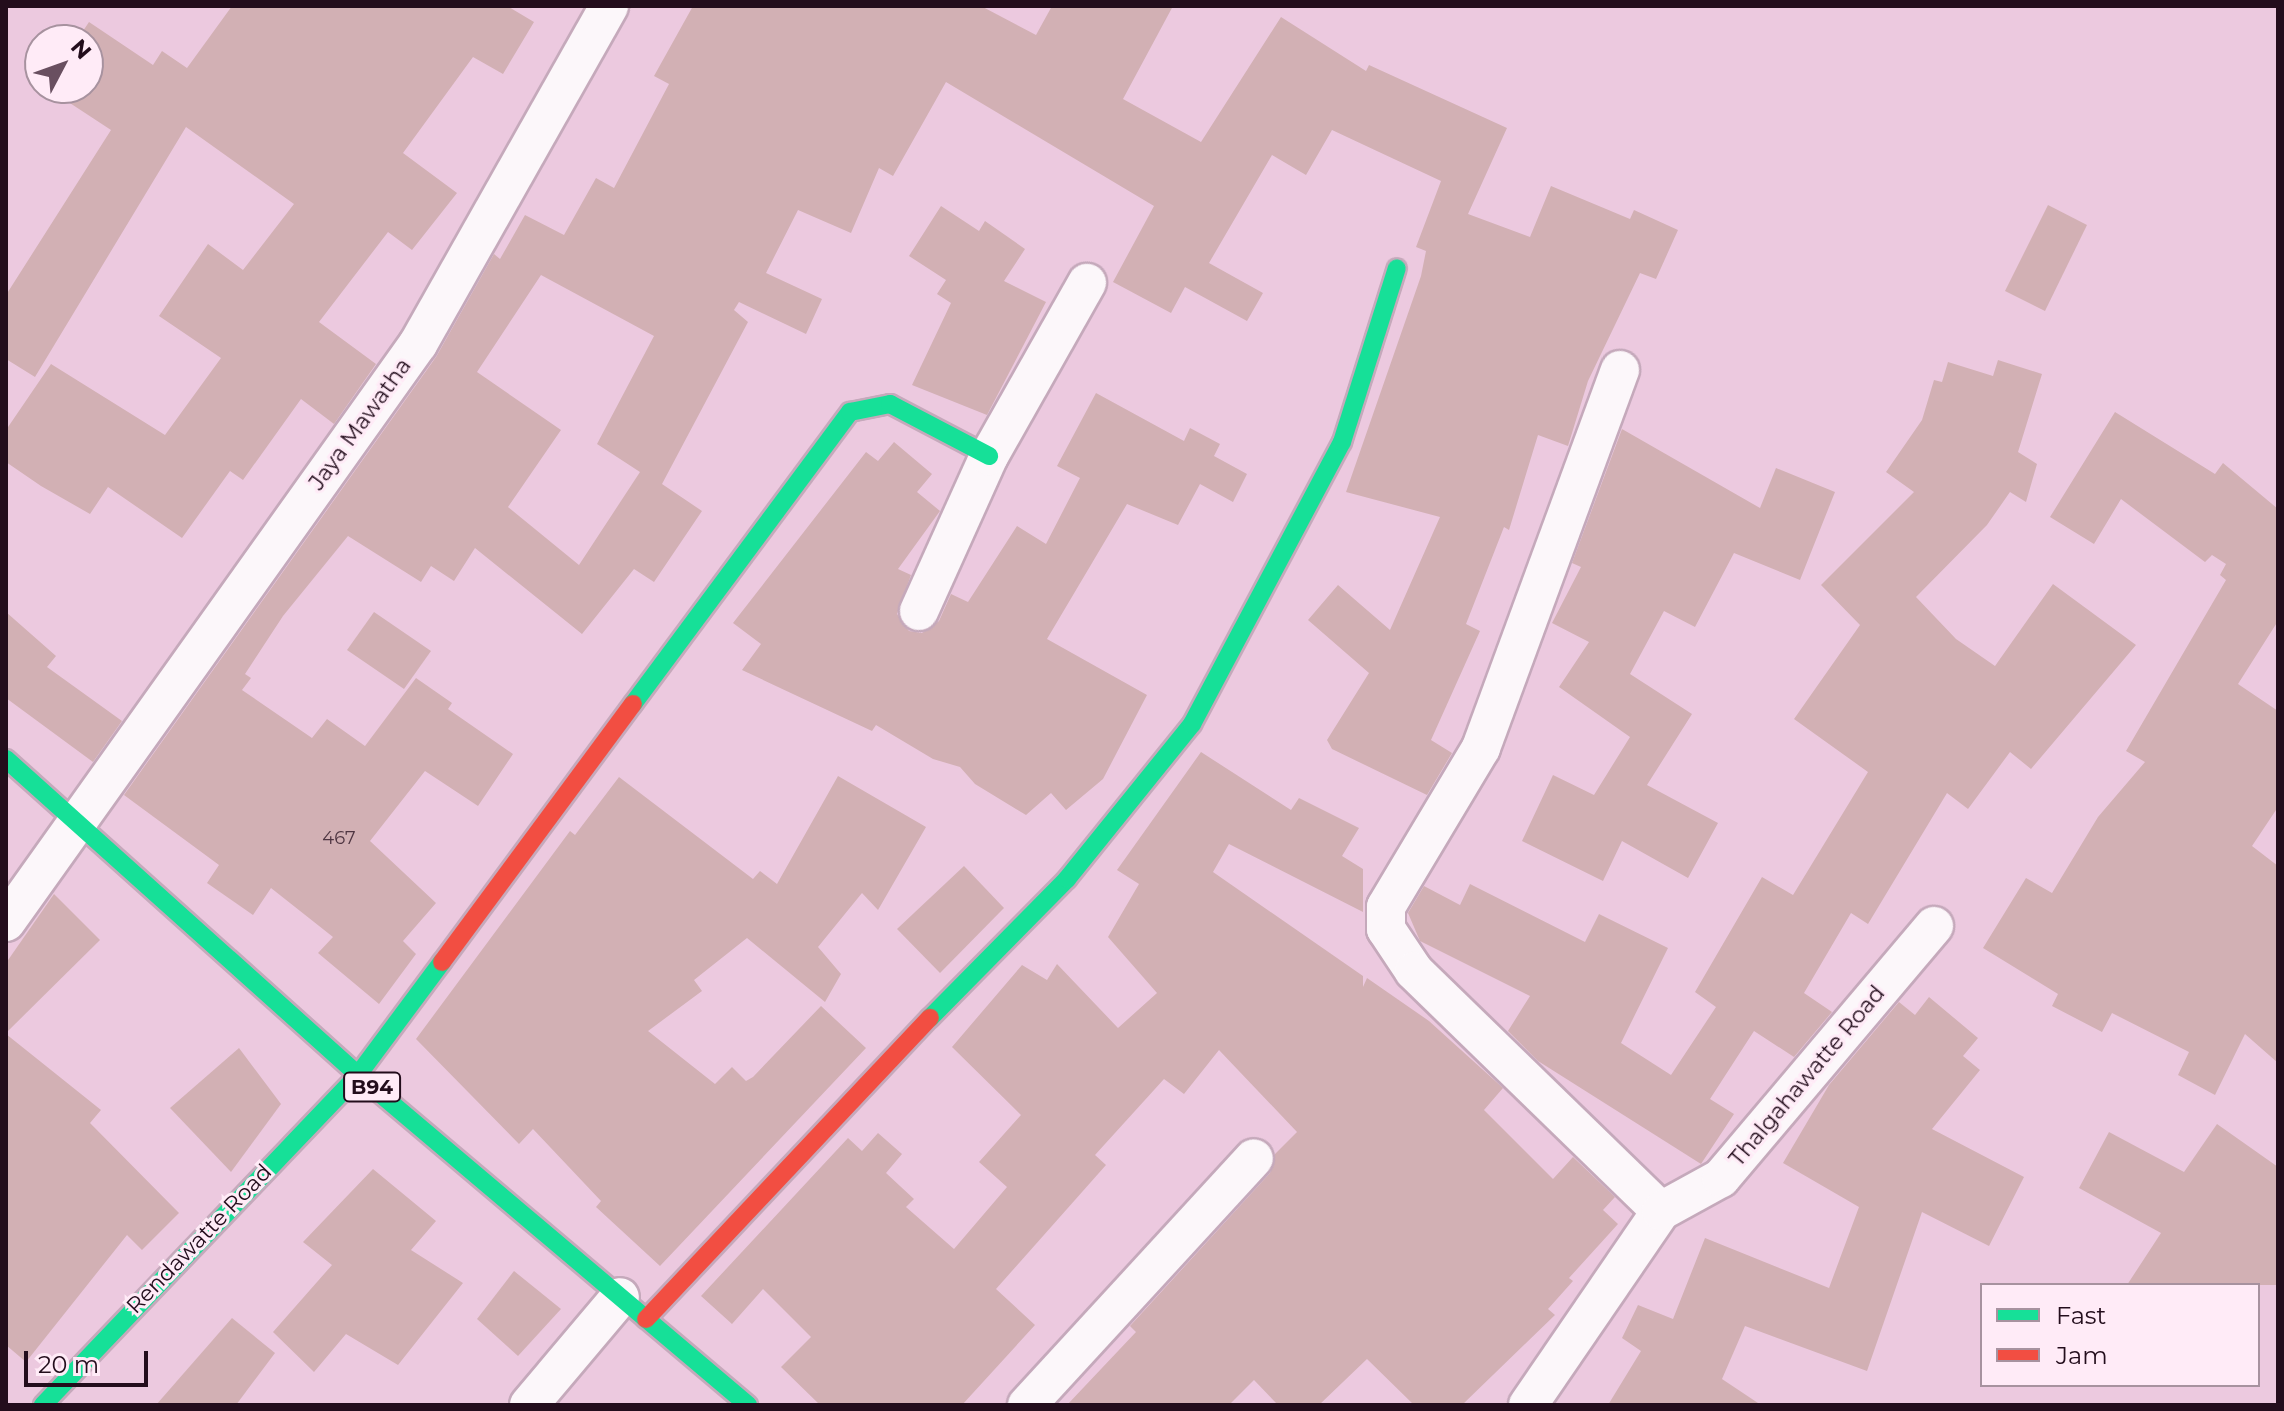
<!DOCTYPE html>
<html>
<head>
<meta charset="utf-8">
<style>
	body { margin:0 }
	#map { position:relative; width:2284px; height:1411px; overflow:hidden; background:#ecc9df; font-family:Montserrat,sans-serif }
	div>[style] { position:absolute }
	.building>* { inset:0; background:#d2b0b4 }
	.roads { filter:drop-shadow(2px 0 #c5a9bb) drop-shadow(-2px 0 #c5a9bb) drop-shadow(0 2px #c5a9bb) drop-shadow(0 -2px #c5a9bb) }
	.street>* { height:38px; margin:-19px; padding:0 19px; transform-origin:19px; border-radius:19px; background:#fcf7fa }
	.fast>* { height:18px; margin:-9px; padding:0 9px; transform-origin:9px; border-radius:9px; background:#16e098 }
	.jam>* { height:18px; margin:-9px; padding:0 9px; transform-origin:9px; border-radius:9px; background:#f24e42 }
	span { translate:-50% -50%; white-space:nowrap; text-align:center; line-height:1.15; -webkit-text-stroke:6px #ffebf7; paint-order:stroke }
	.number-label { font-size:18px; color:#4f3642 }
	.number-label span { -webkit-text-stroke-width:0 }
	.shield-label span { padding:2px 6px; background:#ffebf7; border:2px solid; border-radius:6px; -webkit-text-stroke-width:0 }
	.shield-label { font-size:20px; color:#230d1c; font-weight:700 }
	.street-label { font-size:22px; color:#230d1c }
	.frame { position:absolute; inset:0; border:8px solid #230d1c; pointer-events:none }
	.legend { position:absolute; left:1980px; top:1283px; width:280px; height:104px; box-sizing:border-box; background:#ffebf7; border:2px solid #a7929f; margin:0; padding:10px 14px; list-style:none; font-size:24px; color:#230d1c }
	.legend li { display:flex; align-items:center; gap:16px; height:40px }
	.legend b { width:40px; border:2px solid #a7929f }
	.north { position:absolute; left:24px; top:24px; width:80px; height:80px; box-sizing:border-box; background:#ffebf7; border:2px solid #a7929f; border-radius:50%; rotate:49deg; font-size:22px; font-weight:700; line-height:32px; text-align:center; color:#230d1c }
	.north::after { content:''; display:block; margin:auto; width:28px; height:36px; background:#694f60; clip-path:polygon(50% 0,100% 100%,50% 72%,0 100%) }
	.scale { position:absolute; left:24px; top:1351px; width:124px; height:36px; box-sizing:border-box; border:4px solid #230d1c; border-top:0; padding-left:10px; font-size:24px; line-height:28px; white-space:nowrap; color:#230d1c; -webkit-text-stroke:6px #ffebf7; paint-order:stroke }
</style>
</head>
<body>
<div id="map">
	<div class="building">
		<div style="clip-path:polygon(232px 6px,507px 6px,534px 22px,503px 74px,473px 57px,403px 153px,457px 193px,412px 250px,388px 232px,319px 322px,376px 364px,334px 424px,301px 399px,243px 480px,230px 471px,182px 538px,108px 487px,90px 514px,41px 486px,6px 462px,6px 430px,51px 364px,165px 435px,221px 358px,159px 316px,208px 244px,243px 270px,294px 204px,186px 127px,35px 377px,6px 359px,6px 295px,111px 130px,47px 88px,88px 88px,88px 40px,77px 40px,89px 22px,153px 65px,162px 51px,187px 68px)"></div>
		<div style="clip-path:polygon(evenodd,693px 6px,981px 6px,1036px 35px,1052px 6px,1173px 6px,1123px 99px,1201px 142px,1281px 17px,1366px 71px,1369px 65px,1507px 128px,1468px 214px,1530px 237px,1551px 186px,1630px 219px,1634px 210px,1678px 230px,1656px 279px,1640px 273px,1588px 381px,1568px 446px,1538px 435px,1509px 530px,1504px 527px,1466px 624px,1480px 631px,1431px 740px,1452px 753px,1427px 795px,1332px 749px,1327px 740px,1369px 673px,1308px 620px,1338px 585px,1390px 630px,1440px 517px,1346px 492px,1421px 276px,1426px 251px,1416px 247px,1441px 181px,1332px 130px,1306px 175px,1272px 155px,1209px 263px,1263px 293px,1247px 321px,1185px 287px,1171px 313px,1113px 282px,1154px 206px,946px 82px,893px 176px,879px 168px,851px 233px,798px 210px,766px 273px,822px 299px,806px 334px,739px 302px,734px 310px,748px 322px,662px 484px,702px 511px,654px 582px,634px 569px,582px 634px,475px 548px,454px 581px,431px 566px,421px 582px,348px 536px,283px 616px,245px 674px,251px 678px,242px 690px,312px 738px,327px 719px,365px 746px,416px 678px,452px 703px,448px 709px,513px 754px,478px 806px,425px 771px,370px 841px,436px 903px,403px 941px,416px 954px,379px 1004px,318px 953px,333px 937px,271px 888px,253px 915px,207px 883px,219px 865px,124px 795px,436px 357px,494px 254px,500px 259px,525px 215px,564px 235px,596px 178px,614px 188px,669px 84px,654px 76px,693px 6px,541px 275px,654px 336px,597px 444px,640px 472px,579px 565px,508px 507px,561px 430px,477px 372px,541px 275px)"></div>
		<div style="clip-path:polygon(2048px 205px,2087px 225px,2045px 311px,2005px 291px)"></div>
		<div style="clip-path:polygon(941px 206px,979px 231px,985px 221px,1025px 249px,1004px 281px,1046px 302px,987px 415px,912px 385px,951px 303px,937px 294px,946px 280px,909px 256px)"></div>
		<div style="clip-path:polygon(1998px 360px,2042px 374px,2018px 452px,2037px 464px,2026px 502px,2010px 492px,1987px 525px,1916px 597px,1956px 639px,1995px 666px,2053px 584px,2136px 645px,2031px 769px,2010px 752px,1968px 809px,1947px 793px,1868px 924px,1851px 913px,1804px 993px,1832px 1012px,1794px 1057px,1754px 1031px,1710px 1099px,1734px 1114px,1701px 1164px,1538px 1061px,1508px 1031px,1530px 996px,1420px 941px,1408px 913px,1424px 886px,1460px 905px,1470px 884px,1585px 942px,1599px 914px,1668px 948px,1621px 1043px,1671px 1075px,1716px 1007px,1695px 992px,1762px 877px,1793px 895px,1868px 772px,1794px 719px,1860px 625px,1821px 585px,1914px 492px,1886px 472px,1922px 420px,1934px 380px,1942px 382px,1948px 362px,1993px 376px)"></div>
		<div style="clip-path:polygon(1096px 393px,1184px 441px,1190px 428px,1220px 444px,1214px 456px,1247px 474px,1233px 502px,1200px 484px,1178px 525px,1127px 504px,1047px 639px,1147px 695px,1103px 779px,1066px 810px,1051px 793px,1026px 815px,975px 784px,960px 767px,933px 759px,876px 725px,872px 731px,742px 670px,761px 644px,733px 623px,866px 452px,878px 461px,894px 442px,932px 474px,917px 492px,940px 511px,898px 569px,911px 575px,897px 614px,909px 631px,922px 633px,939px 621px,951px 594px,968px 602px,1017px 526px,1046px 544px,1080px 478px,1057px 466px)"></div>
		<div style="clip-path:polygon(2115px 412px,2215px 474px,2223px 463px,2278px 509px,2278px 621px,2238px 684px,2278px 711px,2278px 807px,2252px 846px,2278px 866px,2278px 1063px,2245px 1034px,2215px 1095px,2178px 1075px,2189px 1052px,2112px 1013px,2102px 1032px,2052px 1006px,2058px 994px,1983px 948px,2026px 878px,2052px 893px,2098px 817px,2145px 762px,2126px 751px,2226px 580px,2220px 575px,2226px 564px,2212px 555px,2205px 562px,2121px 499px,2094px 544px,2050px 517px)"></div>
		<div style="clip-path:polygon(1622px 429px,1760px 508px,1776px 468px,1835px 492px,1800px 580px,1734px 553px,1695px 627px,1664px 611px,1630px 674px,1692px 714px,1647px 785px,1718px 823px,1688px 878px,1622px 841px,1603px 881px,1522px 841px,1553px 775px,1594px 795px,1630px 737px,1559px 687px,1589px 642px,1552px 623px,1581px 567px,1572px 563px)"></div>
		<div style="clip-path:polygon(6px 612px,56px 656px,47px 667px,122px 721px,93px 762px,6px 698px)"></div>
		<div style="clip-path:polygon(374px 612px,431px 651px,404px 689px,347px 650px)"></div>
		<div style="clip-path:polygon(1201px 752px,1291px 810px,1299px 798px,1359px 828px,1342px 856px,1363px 869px,1363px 912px,1229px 844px,1213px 872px,1363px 976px,1363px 987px,1367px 978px,1429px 1021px,1503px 1088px,1484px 1110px,1553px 1179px,1573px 1157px,1615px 1197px,1603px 1210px,1618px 1224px,1569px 1278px,1573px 1281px,1548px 1309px,1555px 1315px,1462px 1405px,1414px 1405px,1367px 1359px,1319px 1405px,1278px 1405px,1254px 1380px,1229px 1405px,1067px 1405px,1136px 1332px,1130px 1326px,1270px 1173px,1275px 1154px,1297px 1132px,1219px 1050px,1184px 1094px,1164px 1079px,1095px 1155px,1106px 1165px,996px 1289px,1035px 1325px,962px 1405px,820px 1405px,781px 1367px,811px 1337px,763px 1289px,732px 1324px,701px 1296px,848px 1138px,862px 1151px,878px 1133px,902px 1154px,886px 1173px,914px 1199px,906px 1207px,954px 1249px,1007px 1187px,979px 1162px,1021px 1115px,952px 1047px,1022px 965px,1047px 980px,1057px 964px,1118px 1028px,1157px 993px,1108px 937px,1139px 884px,1117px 870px)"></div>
		<div style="clip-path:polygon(838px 776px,926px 827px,878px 910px,862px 893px,818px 947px,841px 974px,825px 1002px,747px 938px,694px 980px,702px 991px,648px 1031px,715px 1084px,732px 1067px,746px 1081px,753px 1077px,821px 1006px,866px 1048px,660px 1266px,596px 1207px,601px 1201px,533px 1129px,519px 1144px,416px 1039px,570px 831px,575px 835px,619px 777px,753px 879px,760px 871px,777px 884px)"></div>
		<div style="clip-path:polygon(964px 866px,1004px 908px,940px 973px,897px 929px)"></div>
		<div style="clip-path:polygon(54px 894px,100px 940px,6px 1033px,6px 963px)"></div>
		<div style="clip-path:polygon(1929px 997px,1978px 1038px,1963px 1056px,1980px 1070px,1932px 1129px,2024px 1177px,1989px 1246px,1922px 1212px,1867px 1371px,1745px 1326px,1722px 1379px,1761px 1405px,1608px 1405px,1641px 1351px,1622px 1338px,1638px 1305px,1673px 1319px,1705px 1238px,1829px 1288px,1859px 1207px,1783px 1163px,1829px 1085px,1899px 1002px,1915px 1015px)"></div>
		<div style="clip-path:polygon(6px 1034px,101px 1110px,90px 1123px,179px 1213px,142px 1250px,127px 1235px,26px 1362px,6px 1345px)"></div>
		<div style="clip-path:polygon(239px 1048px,281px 1104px,231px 1172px,170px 1108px)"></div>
		<div style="clip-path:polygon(2217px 1124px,2278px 1167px,2278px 1285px,2127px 1285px,2161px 1233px,2079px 1188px,2109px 1132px,2184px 1172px)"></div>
		<div style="clip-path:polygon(373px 1169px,436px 1221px,411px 1250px,463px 1283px,398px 1365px,346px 1334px,314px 1372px,273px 1332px,332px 1265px,303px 1242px)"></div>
		<div style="clip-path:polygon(514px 1271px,561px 1309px,518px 1356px,477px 1319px)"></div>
		<div style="clip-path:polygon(232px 1318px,275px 1353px,236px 1405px,156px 1405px)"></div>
	</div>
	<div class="roads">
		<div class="street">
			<div style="left:1620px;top:370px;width:403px;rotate:110.2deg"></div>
			<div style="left:1481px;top:748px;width:185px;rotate:120.9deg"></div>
			<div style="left:1386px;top:907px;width:22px;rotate:90deg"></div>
			<div style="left:1386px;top:929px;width:50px;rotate:56.3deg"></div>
			<div style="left:1414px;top:971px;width:344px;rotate:44.2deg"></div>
			<div style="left:919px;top:611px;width:170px;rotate:-65.7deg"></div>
			<div style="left:989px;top:456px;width:199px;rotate:-60.5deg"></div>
			<div style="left:6px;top:922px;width:710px;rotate:-54.52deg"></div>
			<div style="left:418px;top:344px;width:388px;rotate:-60.5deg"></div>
			<div style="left:529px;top:1405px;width:141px;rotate:-49.9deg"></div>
			<div style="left:1027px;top:1405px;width:335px;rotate:-47.4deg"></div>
			<div style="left:1528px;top:1405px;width:235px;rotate:-55.6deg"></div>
			<div style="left:1661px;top:1211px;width:68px;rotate:-28.8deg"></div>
			<div style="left:1721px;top:1178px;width:330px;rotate:-49.8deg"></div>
		</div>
		<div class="fast">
			<div style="left:633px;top:704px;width:364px;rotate:-53.4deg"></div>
			<div style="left:850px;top:412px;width:41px;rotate:-11.3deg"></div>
			<div style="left:890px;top:404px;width:112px;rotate:27.7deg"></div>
			<div style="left:6px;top:759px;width:473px;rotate:41.9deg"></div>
			<div style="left:358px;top:1075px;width:511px;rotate:40.24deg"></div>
			<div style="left:930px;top:1018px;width:195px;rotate:-45.4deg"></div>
			<div style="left:1067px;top:879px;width:199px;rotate:-51.1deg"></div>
			<div style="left:1192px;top:724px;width:319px;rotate:-62deg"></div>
			<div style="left:1342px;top:442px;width:182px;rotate:-72.5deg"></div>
			<div style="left:43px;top:1405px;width:456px;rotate:-46.3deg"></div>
			<div style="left:358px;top:1075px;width:141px;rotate:-53.4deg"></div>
		</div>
		<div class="jam">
			<div style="left:442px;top:962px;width:321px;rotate:-53.5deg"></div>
			<div style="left:646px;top:1319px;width:414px;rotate:-46.7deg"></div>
		</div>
	</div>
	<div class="number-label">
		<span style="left:339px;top:838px">467</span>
	</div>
	<div class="shield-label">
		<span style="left:372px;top:1087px">B94</span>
	</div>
	<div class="street-label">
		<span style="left:360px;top:424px;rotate:-54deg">Jaya Mawatha</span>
		<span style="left:1807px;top:1076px;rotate:-50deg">Thalgahawatte Road</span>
		<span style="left:199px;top:1239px;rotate:-46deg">Rendawatte Road</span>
	</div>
	<div class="frame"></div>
	<ul class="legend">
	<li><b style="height:10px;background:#16e098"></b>Fast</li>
	<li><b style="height:10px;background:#f24e42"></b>Jam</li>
	</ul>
	<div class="north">N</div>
	<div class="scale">20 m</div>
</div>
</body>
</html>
